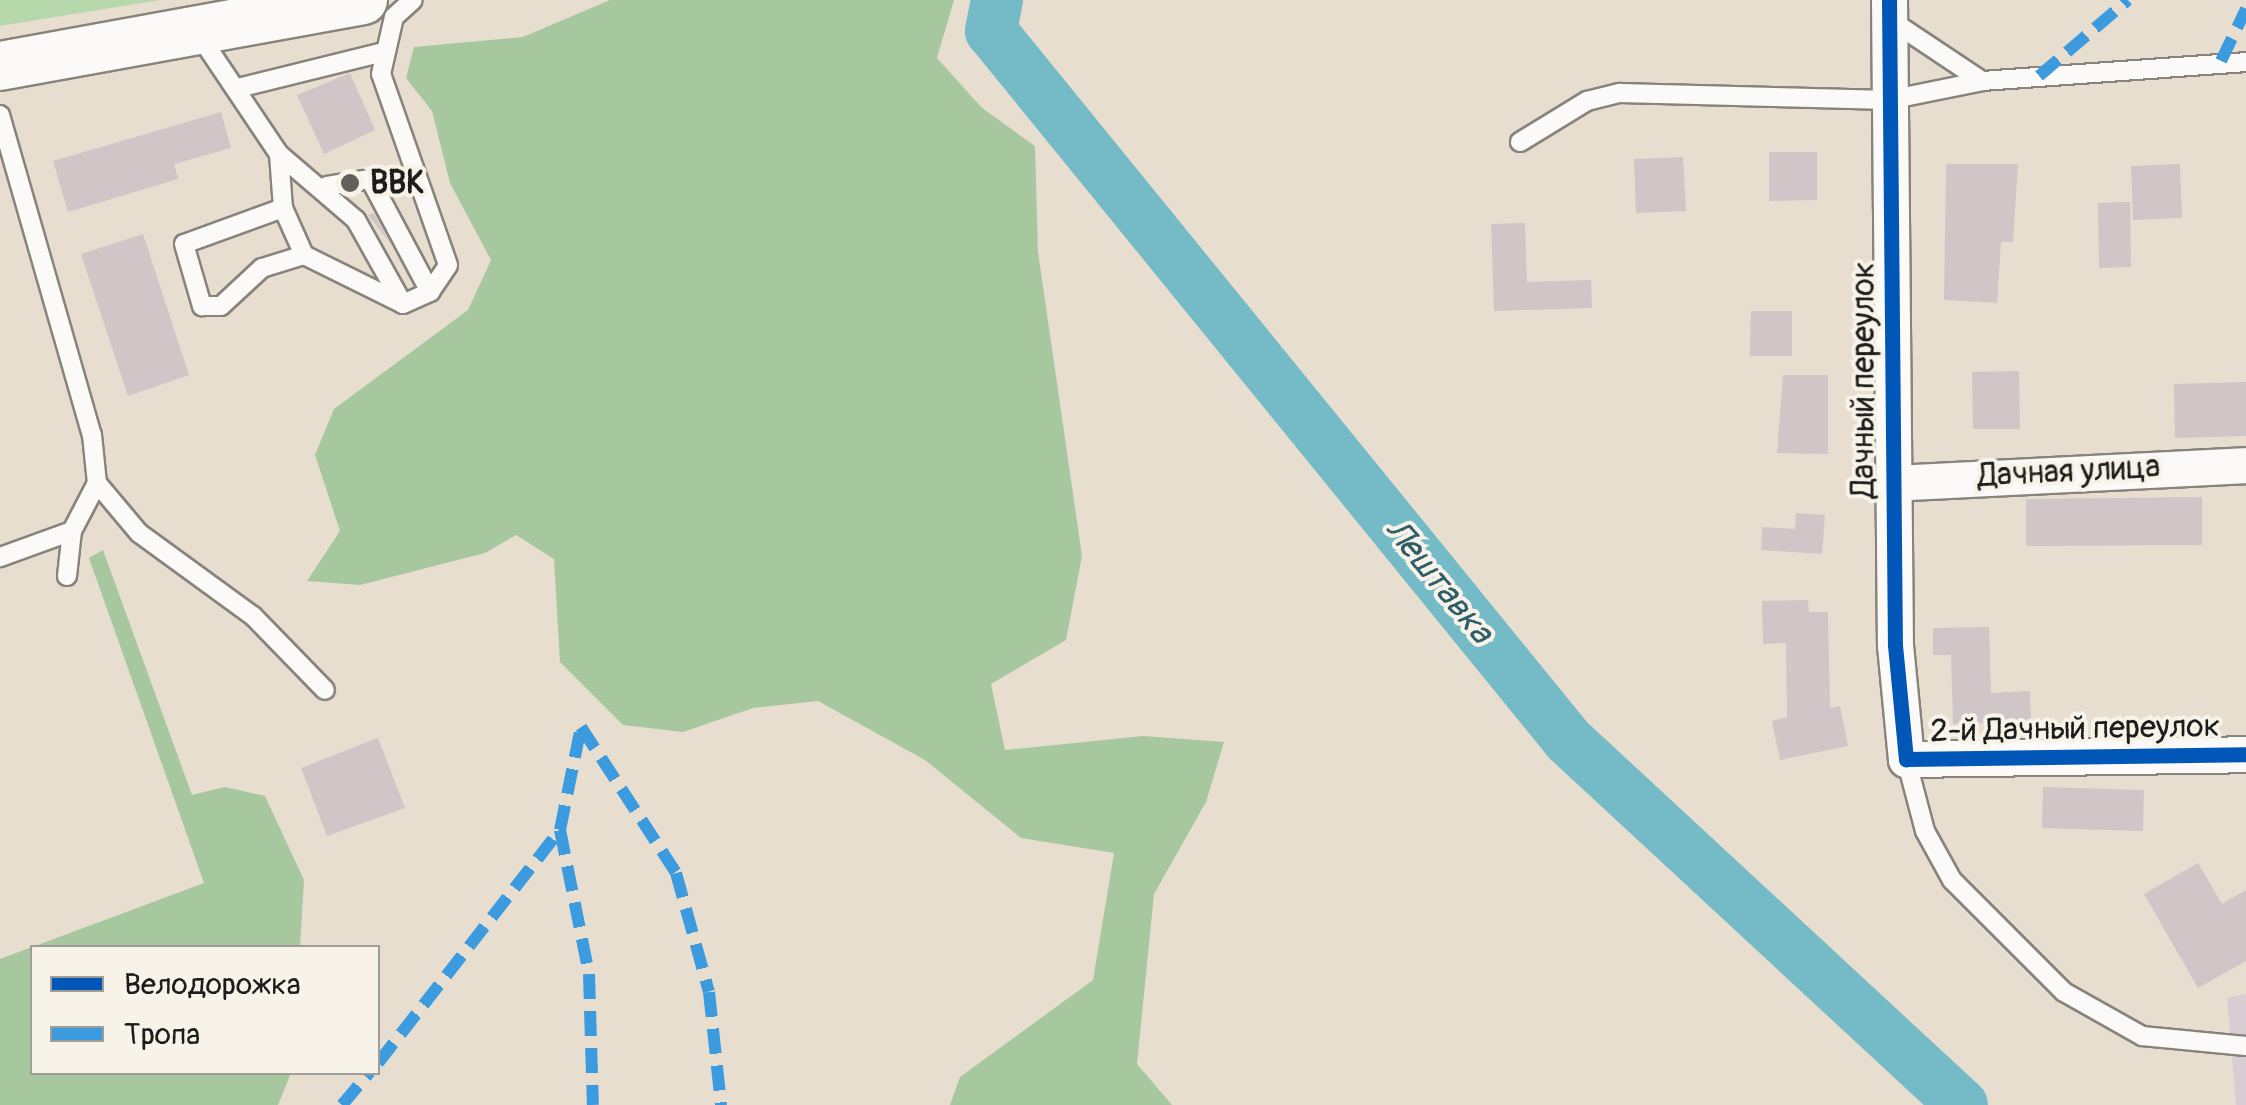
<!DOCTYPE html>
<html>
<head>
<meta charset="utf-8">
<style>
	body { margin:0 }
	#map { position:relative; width:2246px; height:1105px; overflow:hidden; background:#e7decf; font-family:Pangolin,sans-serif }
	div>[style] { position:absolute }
	.industrial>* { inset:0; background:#d8cdd2 }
	.green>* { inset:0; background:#b6d8ab }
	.forest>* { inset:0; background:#a7c79f }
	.river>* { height:52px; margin:-26px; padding:0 26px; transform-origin:26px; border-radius:26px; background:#74bac7 }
	.building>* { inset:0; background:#d0c5c7 }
	.roads { filter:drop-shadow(2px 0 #88837b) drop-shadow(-2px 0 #88837b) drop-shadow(0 2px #88837b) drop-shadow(0 -2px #88837b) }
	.service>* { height:18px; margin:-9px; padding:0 9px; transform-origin:9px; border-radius:9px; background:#fbfaf8 }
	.minor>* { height:35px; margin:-17.5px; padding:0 17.5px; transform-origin:17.5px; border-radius:17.5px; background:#fbfaf8 }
	.secondary>* { height:48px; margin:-24px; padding:0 24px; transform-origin:24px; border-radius:24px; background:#fbfaf8 }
	.quiet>* { height:12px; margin-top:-6px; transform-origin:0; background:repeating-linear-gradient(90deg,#3c9bdf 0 25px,transparent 0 37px) }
	.cycleway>* { height:15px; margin:-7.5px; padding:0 7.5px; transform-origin:7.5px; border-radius:7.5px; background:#0057b8 }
	.dots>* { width:28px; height:28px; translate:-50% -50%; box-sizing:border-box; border:5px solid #f7f3e8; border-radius:50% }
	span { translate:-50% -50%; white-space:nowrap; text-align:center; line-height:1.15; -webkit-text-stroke:8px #f7f3e8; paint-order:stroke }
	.poi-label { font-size:32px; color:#1c1c1c; font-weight:700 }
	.left { translate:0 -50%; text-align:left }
	.street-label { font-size:32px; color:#1c1c1c }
	.water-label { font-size:35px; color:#2e5c67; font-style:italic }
	.legend { position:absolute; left:30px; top:945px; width:350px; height:130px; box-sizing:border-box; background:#f7f3e8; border:2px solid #9f9d96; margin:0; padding:12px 18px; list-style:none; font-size:30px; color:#1c1c1c }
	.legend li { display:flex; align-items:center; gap:20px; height:50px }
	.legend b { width:50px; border:2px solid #9f9d96 }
</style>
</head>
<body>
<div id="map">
	<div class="industrial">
		<div style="clip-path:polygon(2246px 994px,2246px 1105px,2236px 1105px,2227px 998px)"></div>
	</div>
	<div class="green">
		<div style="clip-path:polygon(0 0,160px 0,0 26px)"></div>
	</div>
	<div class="forest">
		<div style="clip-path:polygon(610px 0,954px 0,937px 58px,982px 108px,1035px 146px,1038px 252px,1082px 556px,1066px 640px,991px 684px,1005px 750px,1143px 736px,1224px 742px,1206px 802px,1154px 894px,1137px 1064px,1172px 1105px,950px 1105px,960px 1077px,1093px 980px,1114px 853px,1021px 838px,925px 760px,818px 701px,753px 708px,683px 732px,623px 725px,560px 662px,554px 559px,516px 535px,485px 553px,360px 585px,307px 581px,340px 531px,315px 455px,334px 409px,468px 310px,491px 260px,450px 183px,432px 111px,406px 78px,414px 47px,523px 37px)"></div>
		<div style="clip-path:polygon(103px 550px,192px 795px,225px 787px,265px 796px,304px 880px,300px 947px,32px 948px,32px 1072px,291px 1073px,278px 1105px,0 1105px,0 959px,204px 883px,89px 558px)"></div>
	</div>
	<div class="river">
		<div style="left:997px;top:0;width:32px;rotate:101deg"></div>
		<div style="left:991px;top:31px;width:914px;rotate:50.86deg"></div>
		<div style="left:1568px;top:740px;width:537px;rotate:42.81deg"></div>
	</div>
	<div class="building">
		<div style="clip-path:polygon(350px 73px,375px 130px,324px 154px,297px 95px)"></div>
		<div style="clip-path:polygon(221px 112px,231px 148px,174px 164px,178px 179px,68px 212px,53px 161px)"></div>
		<div style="clip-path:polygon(1769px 152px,1817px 152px,1817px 200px,1769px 201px)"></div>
		<div style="clip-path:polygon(1683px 157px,1686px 211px,1636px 213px,1634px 159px)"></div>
		<div style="clip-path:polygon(1946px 164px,2018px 164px,2013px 242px,2001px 242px,1997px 303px,1944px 300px)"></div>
		<div style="clip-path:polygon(2180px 164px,2182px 218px,2133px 220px,2131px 166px)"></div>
		<div style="clip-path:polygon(2130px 202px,2131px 267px,2099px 268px,2098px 203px)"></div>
		<div style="clip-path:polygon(374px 213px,390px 243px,368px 215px)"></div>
		<div style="clip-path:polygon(1525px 223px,1527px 282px,1591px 280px,1592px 308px,1494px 311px,1491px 224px)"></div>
		<div style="clip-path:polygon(143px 234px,189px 375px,128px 396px,81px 254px)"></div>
		<div style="clip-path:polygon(1751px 311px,1792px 311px,1792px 356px,1750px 356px)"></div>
		<div style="clip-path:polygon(2019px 371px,2020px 429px,1973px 429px,1972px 372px)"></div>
		<div style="clip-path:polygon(1783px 375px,1828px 375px,1828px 454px,1777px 453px)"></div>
		<div style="clip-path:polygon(2246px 382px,2246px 436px,2175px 438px,2174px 384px)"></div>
		<div style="clip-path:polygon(2202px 497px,2202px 545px,2026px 546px,2026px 499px)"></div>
		<div style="clip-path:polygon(1796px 513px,1825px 515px,1822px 554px,1761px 550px,1762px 527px,1795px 529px)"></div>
		<div style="clip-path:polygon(1808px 600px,1809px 612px,1828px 612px,1830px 708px,1840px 706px,1848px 746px,1780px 760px,1772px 721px,1787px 717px,1786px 643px,1763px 644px,1762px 601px)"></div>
		<div style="clip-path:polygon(1989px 627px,1991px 693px,2030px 691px,2031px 721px,1953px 724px,1951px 655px,1933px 655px,1933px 628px)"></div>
		<div style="clip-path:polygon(378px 738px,405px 808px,327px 836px,301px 768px)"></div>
		<div style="clip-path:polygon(2043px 787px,2144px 790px,2143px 831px,2042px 828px)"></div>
		<div style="clip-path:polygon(2198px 863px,2222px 904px,2246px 890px,2246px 961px,2198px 988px,2144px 894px)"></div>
	</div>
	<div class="roads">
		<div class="service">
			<div style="left:199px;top:35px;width:143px;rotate:56.1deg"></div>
			<div style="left:279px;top:154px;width:54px;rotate:85.8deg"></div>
			<div style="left:283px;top:208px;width:105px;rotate:160deg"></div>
			<div style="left:184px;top:244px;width:65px;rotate:73.8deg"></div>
			<div style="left:202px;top:306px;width:19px"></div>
			<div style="left:221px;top:306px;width:56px;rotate:-42.8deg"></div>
			<div style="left:262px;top:268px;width:44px;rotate:-17.2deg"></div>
			<div style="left:304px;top:255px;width:110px;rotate:26.3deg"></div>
			<div style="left:403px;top:304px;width:30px;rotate:-24deg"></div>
			<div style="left:430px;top:292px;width:32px;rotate:-56deg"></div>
			<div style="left:448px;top:265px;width:202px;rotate:-109.3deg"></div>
			<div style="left:381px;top:74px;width:58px;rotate:-77.2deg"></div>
			<div style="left:394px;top:17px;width:25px;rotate:-42deg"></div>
			<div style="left:1982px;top:81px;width:265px;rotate:-4.1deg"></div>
			<div style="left:238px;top:88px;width:150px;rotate:-13.9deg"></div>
			<div style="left:0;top:115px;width:333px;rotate:74deg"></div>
			<div style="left:92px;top:435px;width:48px;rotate:84.1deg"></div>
			<div style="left:97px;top:483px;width:54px;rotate:117.5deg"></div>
			<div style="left:72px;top:531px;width:77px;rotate:160.1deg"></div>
			<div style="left:1520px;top:142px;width:79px;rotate:-31.5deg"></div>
			<div style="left:1587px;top:101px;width:34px;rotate:-14deg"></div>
			<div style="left:1620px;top:93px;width:269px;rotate:1.5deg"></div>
			<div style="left:1889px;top:100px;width:95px;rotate:-11.5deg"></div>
			<div style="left:1982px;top:81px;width:112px;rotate:-146.3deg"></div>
			<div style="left:279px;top:154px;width:101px;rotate:40.6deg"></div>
			<div style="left:356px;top:220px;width:96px;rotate:60.8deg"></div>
			<div style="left:327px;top:186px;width:44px;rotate:-9.2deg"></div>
			<div style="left:370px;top:179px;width:128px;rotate:62deg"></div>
			<div style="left:283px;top:208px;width:51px;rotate:65.9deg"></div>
			<div style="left:97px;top:483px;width:65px;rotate:50deg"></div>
			<div style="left:139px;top:533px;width:141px;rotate:36.1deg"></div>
			<div style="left:253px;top:616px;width:103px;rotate:45.8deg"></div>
			<div style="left:67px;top:576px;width:45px;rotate:-83.7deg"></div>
			<div style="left:1906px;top:759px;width:74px;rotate:75.2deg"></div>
			<div style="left:1925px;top:831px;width:56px;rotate:61.1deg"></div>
			<div style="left:1952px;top:880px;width:158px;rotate:45deg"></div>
			<div style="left:2064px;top:992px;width:90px;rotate:29.4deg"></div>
			<div style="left:2142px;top:1036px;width:104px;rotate:5.5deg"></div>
		</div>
		<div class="minor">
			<div style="left:1889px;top:0;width:645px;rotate:89.47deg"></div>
			<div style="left:1895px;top:645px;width:115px;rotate:84.5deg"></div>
			<div style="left:1906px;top:759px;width:340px;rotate:-0.8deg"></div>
			<div style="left:1892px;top:483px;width:354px;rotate:-2.9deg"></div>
		</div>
		<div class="secondary">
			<div style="left:0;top:66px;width:369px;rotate:-10.3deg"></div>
		</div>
	</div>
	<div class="quiet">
		<div style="left:2221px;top:61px;width:58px;rotate:-64.3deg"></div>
		<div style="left:2039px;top:76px;width:117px;rotate:-40.5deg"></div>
		<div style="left:560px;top:830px;width:147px;rotate:78.6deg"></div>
		<div style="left:589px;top:974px;width:131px;rotate:88.3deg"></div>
		<div style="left:378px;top:1063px;width:296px;rotate:-52deg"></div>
		<div style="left:560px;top:830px;width:105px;rotate:-78.5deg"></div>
		<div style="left:581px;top:727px;width:174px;rotate:56.9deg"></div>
		<div style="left:676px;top:873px;width:123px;rotate:74.5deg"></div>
		<div style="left:709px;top:992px;width:114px;rotate:83.9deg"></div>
		<div style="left:342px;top:1105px;width:43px;rotate:-49.7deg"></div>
	</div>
	<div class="cycleway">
		<div style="left:1889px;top:0;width:645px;rotate:89.47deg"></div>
		<div style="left:1895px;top:645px;width:115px;rotate:84.5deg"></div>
		<div style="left:1906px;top:759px;width:340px;rotate:-0.8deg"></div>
	</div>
	<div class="dots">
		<div style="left:350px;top:183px;background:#63605b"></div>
	</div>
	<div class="poi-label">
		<span class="left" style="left:370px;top:183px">ВВК</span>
	</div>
	<div class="street-label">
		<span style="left:1864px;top:380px;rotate:-90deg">Дачный переулок</span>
		<span style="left:2069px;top:472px;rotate:-3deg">Дачная улица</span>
		<span style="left:2075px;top:729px;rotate:-1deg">2-й Дачный переулок</span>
	</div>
	<div class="water-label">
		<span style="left:1439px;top:581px;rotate:51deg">Лештавка</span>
	</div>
	<ul class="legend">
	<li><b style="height:12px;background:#0057b8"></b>Велодорожка</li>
	<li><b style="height:12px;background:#3c9bdf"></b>Тропа</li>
	</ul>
</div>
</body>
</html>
